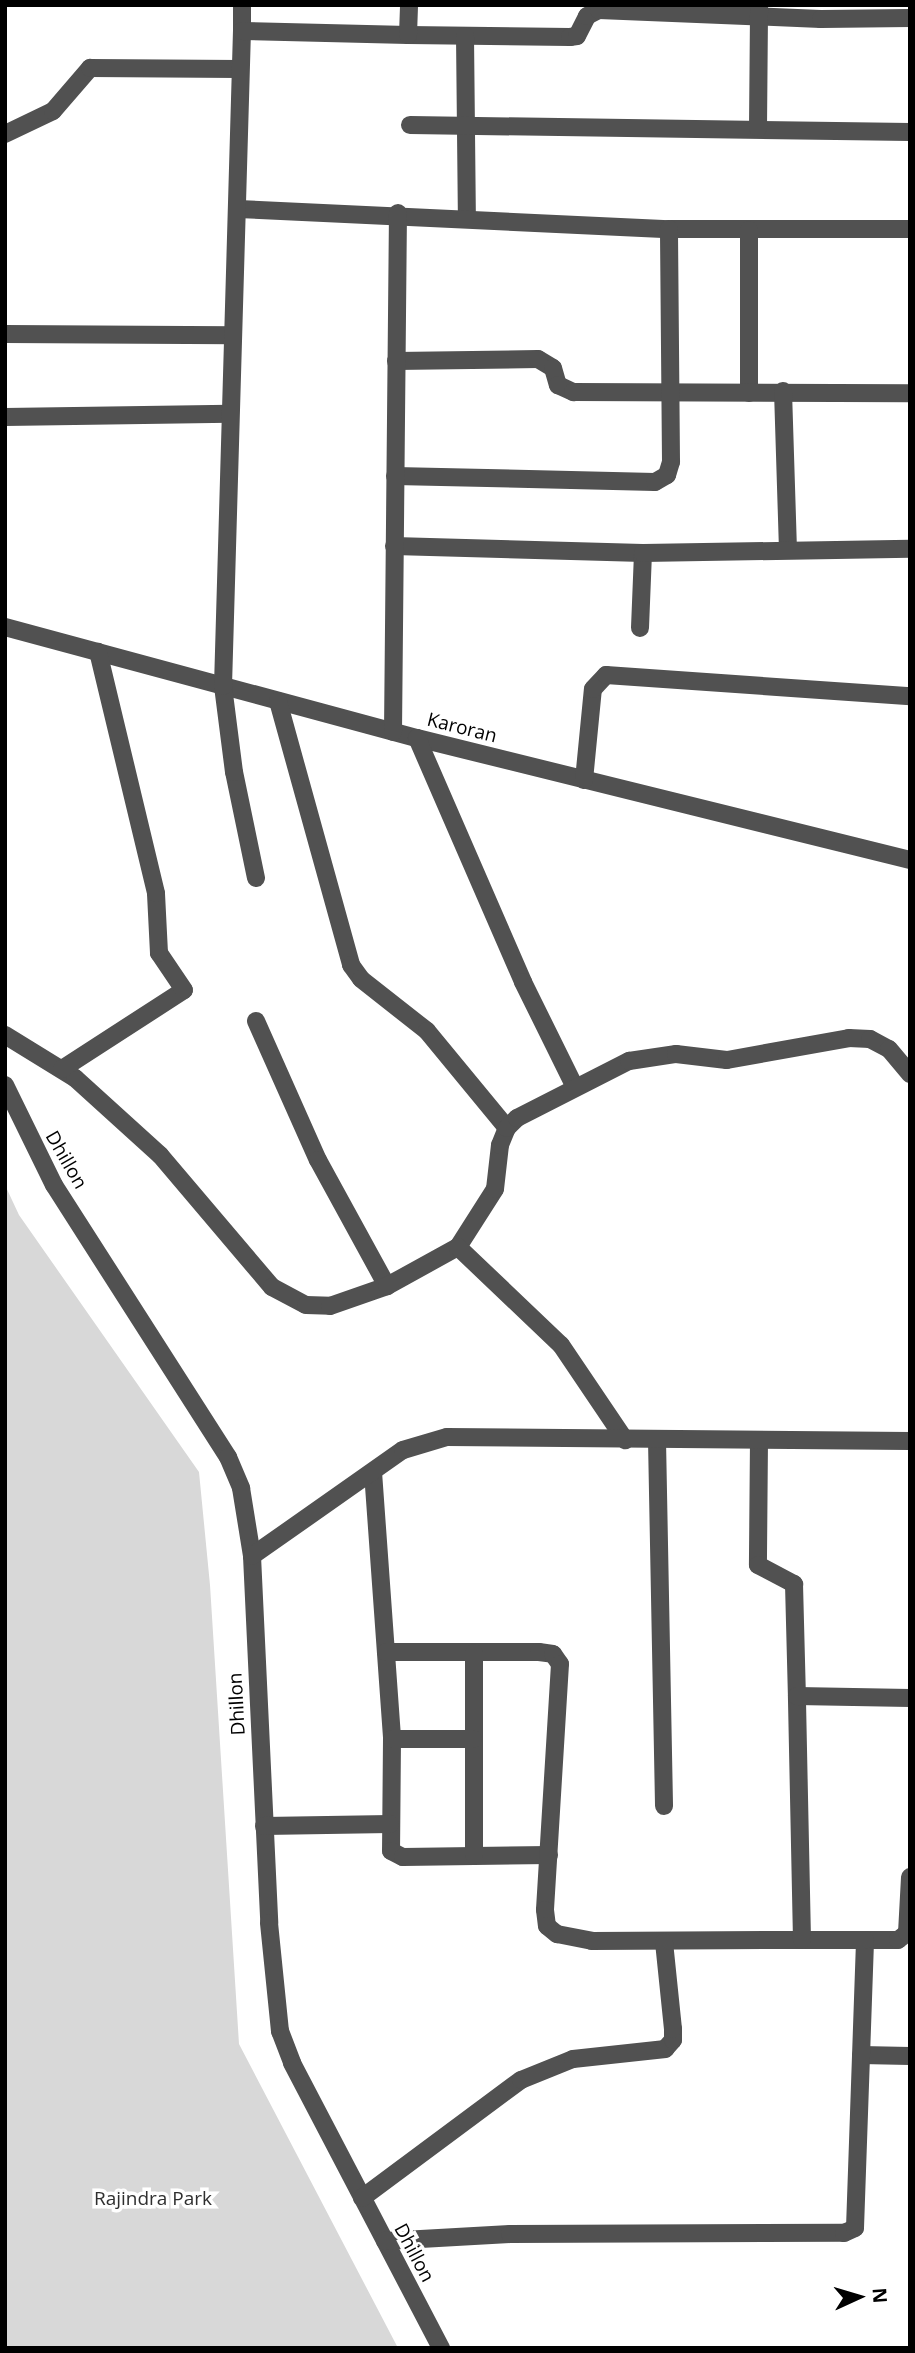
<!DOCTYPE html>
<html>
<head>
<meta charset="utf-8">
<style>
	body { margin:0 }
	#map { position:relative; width:915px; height:2353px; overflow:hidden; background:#fff; font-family:"Open Sans",sans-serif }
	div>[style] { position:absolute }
	.green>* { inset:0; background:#d8d8d8 }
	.minor>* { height:18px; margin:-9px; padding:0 9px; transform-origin:9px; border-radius:9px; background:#515151 }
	span { translate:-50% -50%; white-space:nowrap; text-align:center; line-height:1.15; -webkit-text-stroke:7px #fff; paint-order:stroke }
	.street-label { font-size:19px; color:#000 }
	.park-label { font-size:19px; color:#2f2f2f }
	.frame { position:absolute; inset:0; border:7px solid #000; pointer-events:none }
	.north { position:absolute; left:824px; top:2262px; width:70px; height:70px; -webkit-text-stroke:5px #fff; paint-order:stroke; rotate:86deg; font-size:19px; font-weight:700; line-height:28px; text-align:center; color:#000 }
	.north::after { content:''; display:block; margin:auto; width:24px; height:32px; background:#000; clip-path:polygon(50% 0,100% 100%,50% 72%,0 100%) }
</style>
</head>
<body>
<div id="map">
	<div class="green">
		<div style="clip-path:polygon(5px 1185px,19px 1215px,199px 1472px,210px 1585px,239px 2044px,398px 2348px,5px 2348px)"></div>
	</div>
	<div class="minor">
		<div style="left:242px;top:5px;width:26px;rotate:90deg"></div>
		<div style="left:408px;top:35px;width:162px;rotate:0.7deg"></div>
		<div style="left:570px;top:37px;width:7px;rotate:-8deg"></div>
		<div style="left:577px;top:36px;width:22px;rotate:-63deg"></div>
		<div style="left:587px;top:16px;width:13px;rotate:-27deg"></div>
		<div style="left:599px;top:10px;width:222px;rotate:2.3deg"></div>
		<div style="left:821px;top:19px;width:89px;rotate:-0.6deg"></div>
		<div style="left:465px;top:36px;width:180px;rotate:89.4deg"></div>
		<div style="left:410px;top:125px;width:500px;rotate:0.8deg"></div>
		<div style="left:758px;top:128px;width:123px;rotate:-89.5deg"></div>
		<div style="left:5px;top:134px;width:53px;rotate:-25.6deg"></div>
		<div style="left:53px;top:111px;width:57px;rotate:-49.3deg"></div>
		<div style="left:90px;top:68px;width:149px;rotate:0.4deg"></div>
		<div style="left:238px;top:209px;width:431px;rotate:2.7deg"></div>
		<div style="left:669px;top:229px;width:241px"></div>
		<div style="left:749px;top:230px;width:163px;rotate:90deg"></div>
		<div style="left:5px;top:334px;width:228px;rotate:0.3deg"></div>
		<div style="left:396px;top:361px;width:142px;rotate:-0.8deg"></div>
		<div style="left:538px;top:359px;width:17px;rotate:31deg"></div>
		<div style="left:553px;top:368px;width:18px;rotate:74deg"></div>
		<div style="left:558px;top:385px;width:17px;rotate:25deg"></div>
		<div style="left:573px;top:392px;width:337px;rotate:0.2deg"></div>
		<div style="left:783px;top:391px;width:159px;rotate:88.2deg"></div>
		<div style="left:5px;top:417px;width:225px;rotate:-0.8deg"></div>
		<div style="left:395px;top:476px;width:260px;rotate:1.3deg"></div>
		<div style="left:655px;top:482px;width:14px;rotate:-30deg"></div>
		<div style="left:667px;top:475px;width:14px;rotate:-73deg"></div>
		<div style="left:671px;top:462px;width:233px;rotate:-90.5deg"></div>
		<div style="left:394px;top:546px;width:249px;rotate:1.6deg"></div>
		<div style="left:643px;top:553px;width:75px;rotate:92.3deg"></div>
		<div style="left:643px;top:553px;width:267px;rotate:-0.9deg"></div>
		<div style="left:5px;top:627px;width:427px;rotate:15.1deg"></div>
		<div style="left:417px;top:738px;width:508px;rotate:13.9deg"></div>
		<div style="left:278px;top:701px;width:274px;rotate:74.5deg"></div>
		<div style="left:351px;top:965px;width:17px;rotate:54deg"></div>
		<div style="left:361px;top:979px;width:84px;rotate:38.2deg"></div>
		<div style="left:427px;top:1031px;width:126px;rotate:50.5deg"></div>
		<div style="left:393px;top:732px;width:519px;rotate:-89.45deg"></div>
		<div style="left:417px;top:738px;width:266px;rotate:66.5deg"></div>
		<div style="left:523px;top:982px;width:117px;rotate:63.7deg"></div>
		<div style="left:584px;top:780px;width:91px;rotate:-84.4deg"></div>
		<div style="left:593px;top:689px;width:19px;rotate:-47deg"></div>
		<div style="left:606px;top:675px;width:305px;rotate:4deg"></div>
		<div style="left:256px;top:878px;width:108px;rotate:-101.7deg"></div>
		<div style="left:234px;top:772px;width:87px;rotate:-97.3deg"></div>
		<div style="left:223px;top:686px;width:655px;rotate:-88.34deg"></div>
		<div style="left:242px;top:31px;width:166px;rotate:1.4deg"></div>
		<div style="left:408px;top:35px;width:30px;rotate:-88deg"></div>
		<div style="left:256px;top:1021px;width:152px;rotate:66deg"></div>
		<div style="left:318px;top:1160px;width:144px;rotate:61.3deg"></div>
		<div style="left:5px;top:1035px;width:82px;rotate:31.6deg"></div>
		<div style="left:75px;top:1078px;width:115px;rotate:42.2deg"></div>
		<div style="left:160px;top:1155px;width:173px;rotate:49.7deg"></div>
		<div style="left:272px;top:1287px;width:38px;rotate:28deg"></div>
		<div style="left:306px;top:1305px;width:24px;rotate:2deg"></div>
		<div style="left:330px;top:1306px;width:60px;rotate:-19.3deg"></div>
		<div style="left:387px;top:1286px;width:81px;rotate:-28.8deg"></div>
		<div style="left:458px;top:1247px;width:69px;rotate:-57.5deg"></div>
		<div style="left:495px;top:1189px;width:44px;rotate:-83.5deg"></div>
		<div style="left:500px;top:1145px;width:18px;rotate:-68deg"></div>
		<div style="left:507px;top:1128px;width:14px;rotate:-45deg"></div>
		<div style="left:517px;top:1118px;width:126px;rotate:-27deg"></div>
		<div style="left:629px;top:1061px;width:48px;rotate:-8.5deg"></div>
		<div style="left:676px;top:1054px;width:51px;rotate:6.7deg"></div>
		<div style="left:727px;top:1060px;width:124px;rotate:-10.2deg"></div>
		<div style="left:849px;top:1038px;width:21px;rotate:3deg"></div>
		<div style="left:870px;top:1039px;width:21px;rotate:28deg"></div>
		<div style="left:889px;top:1049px;width:33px;rotate:50deg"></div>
		<div style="left:62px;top:1069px;width:145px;rotate:-32.9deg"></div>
		<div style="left:184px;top:990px;width:45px;rotate:-124deg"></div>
		<div style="left:159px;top:953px;width:60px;rotate:-92.9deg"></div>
		<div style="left:156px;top:893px;width:248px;rotate:-103.5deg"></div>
		<div style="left:5px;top:1085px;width:111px;rotate:63.9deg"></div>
		<div style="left:54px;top:1185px;width:323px;rotate:57.4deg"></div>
		<div style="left:228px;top:1457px;width:34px;rotate:67deg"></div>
		<div style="left:241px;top:1488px;width:69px;rotate:80.8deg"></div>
		<div style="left:252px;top:1556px;width:367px;rotate:87.3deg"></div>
		<div style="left:269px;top:1923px;width:109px;rotate:84.2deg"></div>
		<div style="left:280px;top:2031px;width:34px;rotate:69deg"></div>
		<div style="left:292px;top:2063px;width:322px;rotate:62.4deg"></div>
		<div style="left:458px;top:1247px;width:142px;rotate:43.6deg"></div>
		<div style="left:561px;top:1345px;width:115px;rotate:56deg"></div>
		<div style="left:657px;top:1440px;width:366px;rotate:88.9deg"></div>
		<div style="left:759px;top:1440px;width:125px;rotate:90.5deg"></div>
		<div style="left:758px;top:1565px;width:41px;rotate:27.8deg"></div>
		<div style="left:794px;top:1584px;width:112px;rotate:88.5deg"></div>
		<div style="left:373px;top:1472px;width:268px;rotate:85.9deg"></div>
		<div style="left:392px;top:1739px;width:112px;rotate:90.5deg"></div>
		<div style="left:391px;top:1851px;width:13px;rotate:27deg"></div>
		<div style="left:403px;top:1857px;width:146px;rotate:-0.8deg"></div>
		<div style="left:252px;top:1556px;width:184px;rotate:-35.1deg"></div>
		<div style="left:403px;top:1450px;width:46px;rotate:-16.5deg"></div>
		<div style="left:447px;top:1437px;width:463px;rotate:0.5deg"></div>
		<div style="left:386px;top:1652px;width:153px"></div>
		<div style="left:539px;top:1652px;width:14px;rotate:8deg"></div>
		<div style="left:553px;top:1654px;width:12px;rotate:55deg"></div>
		<div style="left:560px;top:1664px;width:246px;rotate:93.5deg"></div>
		<div style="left:545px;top:1910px;width:16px;rotate:83deg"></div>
		<div style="left:547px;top:1926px;width:13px;rotate:39deg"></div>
		<div style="left:557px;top:1934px;width:36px;rotate:11deg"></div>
		<div style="left:592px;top:1941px;width:210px;rotate:-0.3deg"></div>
		<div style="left:474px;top:1653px;width:202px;rotate:90deg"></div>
		<div style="left:392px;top:1739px;width:81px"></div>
		<div style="left:264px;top:1826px;width:126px;rotate:-0.9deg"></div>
		<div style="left:865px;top:1940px;width:33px"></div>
		<div style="left:898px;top:1940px;width:11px;rotate:-38deg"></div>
		<div style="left:907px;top:1933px;width:56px;rotate:-86.9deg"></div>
		<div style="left:861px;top:2055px;width:49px;rotate:1.2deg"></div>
		<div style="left:362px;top:2198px;width:198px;rotate:-36.6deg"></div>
		<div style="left:521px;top:2080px;width:56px;rotate:-22deg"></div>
		<div style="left:573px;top:2059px;width:93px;rotate:-6.2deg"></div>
		<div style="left:665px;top:2049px;width:12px;rotate:-48deg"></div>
		<div style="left:673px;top:2040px;width:11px;rotate:-90deg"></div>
		<div style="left:673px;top:2029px;width:87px;rotate:-95.9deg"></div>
		<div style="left:385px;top:2241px;width:125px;rotate:-3.2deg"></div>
		<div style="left:510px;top:2234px;width:334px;rotate:-0.2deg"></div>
		<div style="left:844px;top:2233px;width:12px;rotate:-24deg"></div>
		<div style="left:855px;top:2228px;width:288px;rotate:-88deg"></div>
		<div style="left:865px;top:1940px;width:63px;rotate:180deg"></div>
		<div style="left:802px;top:1940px;width:244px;rotate:-91.2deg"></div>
		<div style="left:797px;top:1696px;width:113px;rotate:1deg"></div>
	</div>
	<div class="street-label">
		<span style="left:462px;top:728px;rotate:14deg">Karoran</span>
		<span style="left:66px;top:1160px;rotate:60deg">Dhillon</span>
		<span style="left:237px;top:1704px;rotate:-93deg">Dhillon</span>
		<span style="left:414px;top:2253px;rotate:62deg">Dhillon</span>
	</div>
	<div class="park-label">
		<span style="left:153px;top:2199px">Rajindra Park</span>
	</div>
	<div class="frame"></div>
	<div class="north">N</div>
</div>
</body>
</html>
